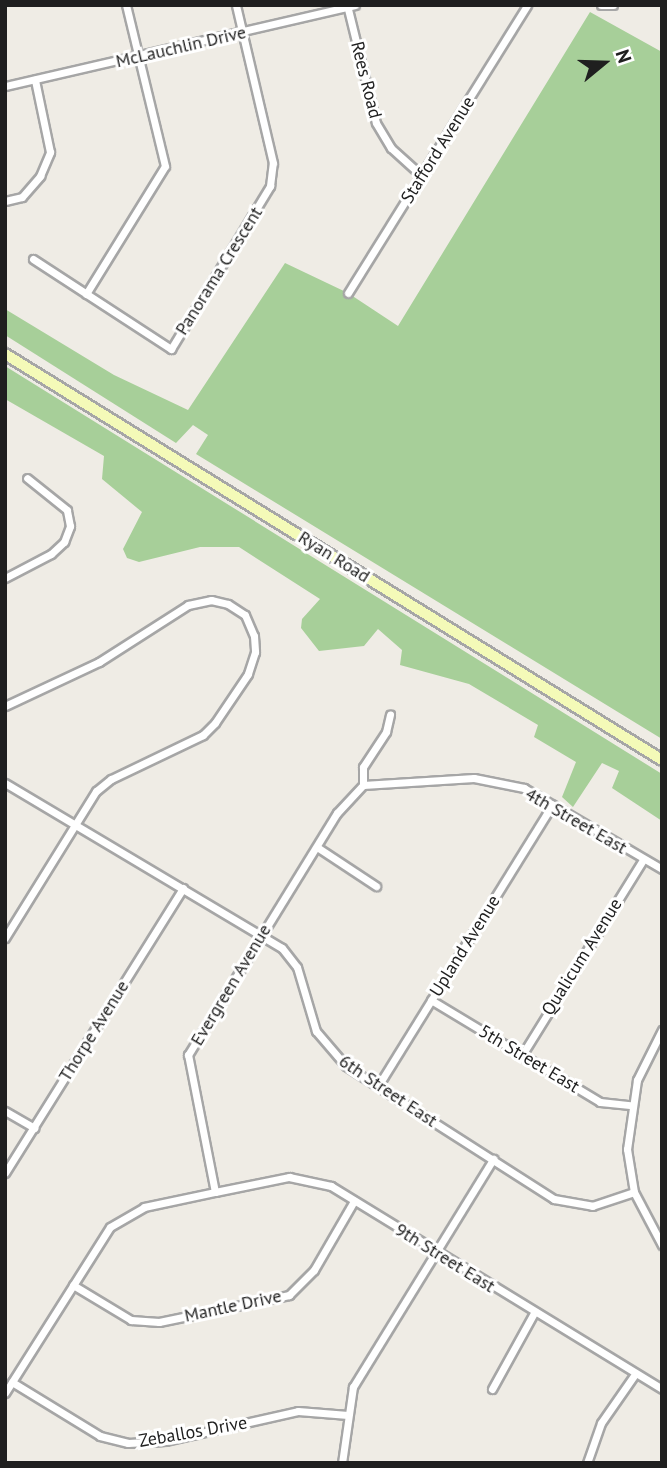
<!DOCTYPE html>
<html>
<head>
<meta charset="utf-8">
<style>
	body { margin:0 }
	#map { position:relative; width:667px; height:1468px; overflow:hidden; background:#efece5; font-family:"PT Sans",sans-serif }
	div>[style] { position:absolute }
	.forest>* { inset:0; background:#a7cf99 }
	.roads { filter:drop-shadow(2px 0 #a6a6a6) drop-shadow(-2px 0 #a6a6a6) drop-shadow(0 2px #a6a6a6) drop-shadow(0 -2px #a6a6a6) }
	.street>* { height:7px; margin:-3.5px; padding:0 3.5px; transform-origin:3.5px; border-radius:3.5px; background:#fff }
	.secondary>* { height:10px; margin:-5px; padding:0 5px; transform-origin:5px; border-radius:5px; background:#f4fab8 }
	span { translate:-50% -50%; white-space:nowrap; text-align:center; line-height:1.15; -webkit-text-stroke:6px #fff; paint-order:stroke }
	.street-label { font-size:18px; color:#1f1f1f }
	.frame { position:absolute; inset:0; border:7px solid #1f1f1f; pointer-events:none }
	.north { position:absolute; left:569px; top:28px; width:70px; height:70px; -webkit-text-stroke:5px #fff; paint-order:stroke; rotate:71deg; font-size:19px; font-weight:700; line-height:28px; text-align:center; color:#1f1f1f }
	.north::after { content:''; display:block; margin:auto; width:24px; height:32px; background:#1f1f1f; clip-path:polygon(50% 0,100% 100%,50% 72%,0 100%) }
</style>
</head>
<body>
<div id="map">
	<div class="forest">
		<div style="clip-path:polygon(590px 12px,662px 52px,662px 739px,196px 454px,208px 435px,193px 425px,176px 443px,5px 335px,5px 309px,114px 375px,188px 410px,285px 263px,348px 293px,398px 326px)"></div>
		<div style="clip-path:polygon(5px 366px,662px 774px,662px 821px,612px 788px,619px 771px,602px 763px,573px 807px,562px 797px,576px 762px,534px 737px,538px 725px,469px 684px,400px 665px,402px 650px,378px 629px,364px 646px,319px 651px,301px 628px,302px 619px,320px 599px,239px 547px,200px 547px,139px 562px,127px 558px,123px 549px,142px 512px,102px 479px,104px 456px,5px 399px)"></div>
	</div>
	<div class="roads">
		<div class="street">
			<div style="left:601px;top:5px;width:12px"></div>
			<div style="left:348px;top:9px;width:117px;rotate:76.2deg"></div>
			<div style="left:376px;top:123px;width:29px;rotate:59deg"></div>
			<div style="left:391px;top:148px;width:42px;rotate:42.1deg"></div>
			<div style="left:5px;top:86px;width:359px;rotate:-13deg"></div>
			<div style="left:5px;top:201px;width:17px;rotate:-13deg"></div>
			<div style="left:22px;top:197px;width:28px;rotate:-49deg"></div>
			<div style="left:40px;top:176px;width:26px;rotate:-67deg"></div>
			<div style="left:50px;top:152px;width:74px;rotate:-101.8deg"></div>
			<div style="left:33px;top:259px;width:165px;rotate:33.1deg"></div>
			<div style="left:171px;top:349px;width:191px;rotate:-58.7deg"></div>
			<div style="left:270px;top:186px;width:23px;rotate:-83deg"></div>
			<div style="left:273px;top:163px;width:162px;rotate:-103.2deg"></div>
			<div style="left:348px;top:293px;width:339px;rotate:-58.1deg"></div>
			<div style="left:86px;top:294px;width:150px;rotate:-58.3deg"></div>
			<div style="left:165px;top:166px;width:166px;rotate:-103.6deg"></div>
			<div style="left:5px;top:578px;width:52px;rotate:-27.6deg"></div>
			<div style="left:51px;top:554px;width:18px;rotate:-43deg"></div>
			<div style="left:64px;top:542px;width:17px;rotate:-69deg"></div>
			<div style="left:70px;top:526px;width:16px;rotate:-101deg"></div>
			<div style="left:67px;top:510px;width:51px;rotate:-141.3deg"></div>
			<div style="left:5px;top:706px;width:104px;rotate:-25.1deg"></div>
			<div style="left:99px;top:662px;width:106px;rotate:-32.6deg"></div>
			<div style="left:188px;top:605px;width:24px;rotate:-12deg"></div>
			<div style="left:211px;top:600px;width:17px;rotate:13deg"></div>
			<div style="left:228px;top:604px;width:20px;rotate:33deg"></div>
			<div style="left:245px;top:615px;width:23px;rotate:67deg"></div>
			<div style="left:254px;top:636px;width:16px;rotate:86deg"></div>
			<div style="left:255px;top:652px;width:23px;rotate:108deg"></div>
			<div style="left:248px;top:674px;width:59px;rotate:124deg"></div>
			<div style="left:215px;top:723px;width:17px;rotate:135deg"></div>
			<div style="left:203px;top:735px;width:102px;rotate:154.4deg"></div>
			<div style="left:111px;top:779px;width:19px;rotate:141deg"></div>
			<div style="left:96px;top:791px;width:173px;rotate:121.8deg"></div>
			<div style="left:5px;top:783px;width:322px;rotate:30.8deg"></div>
			<div style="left:282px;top:948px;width:24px;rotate:52deg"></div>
			<div style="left:297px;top:967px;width:67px;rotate:73.5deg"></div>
			<div style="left:316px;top:1031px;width:46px;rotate:49.4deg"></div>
			<div style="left:346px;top:1066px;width:247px;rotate:32.6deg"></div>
			<div style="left:554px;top:1199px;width:39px;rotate:10deg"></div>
			<div style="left:592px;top:1206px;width:44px;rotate:-18.4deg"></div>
			<div style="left:363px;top:785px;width:111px;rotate:-3.6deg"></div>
			<div style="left:474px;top:778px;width:51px;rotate:11.3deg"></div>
			<div style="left:524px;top:788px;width:160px;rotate:30.4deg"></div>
			<div style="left:317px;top:847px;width:71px;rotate:33.5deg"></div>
			<div style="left:431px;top:1000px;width:197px;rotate:31.1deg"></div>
			<div style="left:600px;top:1102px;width:30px;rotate:6deg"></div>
			<div style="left:662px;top:1030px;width:56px;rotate:116.6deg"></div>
			<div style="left:637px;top:1080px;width:70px;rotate:98.2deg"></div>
			<div style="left:627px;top:1149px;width:44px;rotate:80.8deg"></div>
			<div style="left:634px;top:1192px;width:60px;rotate:62.2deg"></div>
			<div style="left:522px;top:1055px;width:229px;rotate:-58.2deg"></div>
			<div style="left:378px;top:1086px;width:331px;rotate:-58.2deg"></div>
			<div style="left:5px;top:1111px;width:34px;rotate:30deg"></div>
			<div style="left:5px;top:1173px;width:336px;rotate:-58deg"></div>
			<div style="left:215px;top:1192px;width:76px;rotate:-11.5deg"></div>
			<div style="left:289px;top:1177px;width:43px;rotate:12.1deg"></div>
			<div style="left:331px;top:1186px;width:388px;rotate:31.5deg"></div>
			<div style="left:73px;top:1285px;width:68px;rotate:31.1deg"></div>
			<div style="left:131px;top:1320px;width:28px;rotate:4deg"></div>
			<div style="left:159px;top:1322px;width:133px;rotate:-11.7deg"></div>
			<div style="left:289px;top:1295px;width:35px;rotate:-45deg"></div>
			<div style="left:314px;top:1270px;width:80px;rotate:-59.9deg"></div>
			<div style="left:12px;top:1382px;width:103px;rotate:31.5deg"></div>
			<div style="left:100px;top:1436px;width:29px;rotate:14deg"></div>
			<div style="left:128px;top:1443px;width:37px;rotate:-3deg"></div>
			<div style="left:165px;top:1441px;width:136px;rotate:-12.7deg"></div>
			<div style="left:298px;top:1411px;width:50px;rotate:4.6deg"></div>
			<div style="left:492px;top:1389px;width:87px;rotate:-61.1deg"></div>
			<div style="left:5px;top:1393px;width:196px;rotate:-57.7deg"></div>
			<div style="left:110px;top:1227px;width:39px;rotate:-30deg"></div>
			<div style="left:144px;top:1207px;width:73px;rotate:-11.9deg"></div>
			<div style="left:215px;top:1192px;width:140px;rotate:-101.1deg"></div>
			<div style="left:188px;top:1055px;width:284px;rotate:-58.4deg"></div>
			<div style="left:337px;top:813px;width:38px;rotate:-47deg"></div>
			<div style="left:363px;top:785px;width:18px;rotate:-90deg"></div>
			<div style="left:363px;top:767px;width:42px;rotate:-56.7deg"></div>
			<div style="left:386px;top:732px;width:18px;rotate:-77deg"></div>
			<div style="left:342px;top:1463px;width:77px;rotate:-81.8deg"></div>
			<div style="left:353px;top:1387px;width:268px;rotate:-58.4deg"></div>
			<div style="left:587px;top:1463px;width:42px;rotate:-70.7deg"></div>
			<div style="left:601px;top:1423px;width:60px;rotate:-55.2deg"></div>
		</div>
		<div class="secondary">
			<div style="left:5px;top:354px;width:772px;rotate:31.71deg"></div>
		</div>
	</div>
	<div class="street-label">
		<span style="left:181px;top:47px;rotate:-13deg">McLauchlin Drive</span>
		<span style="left:366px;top:80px;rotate:76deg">Rees Road</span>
		<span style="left:438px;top:150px;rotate:-58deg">Stafford Avenue</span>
		<span style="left:219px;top:271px;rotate:-58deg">Panorama Crescent</span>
		<span style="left:334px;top:557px;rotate:32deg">Ryan Road</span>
		<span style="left:576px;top:821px;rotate:30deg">4th Street East</span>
		<span style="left:465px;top:946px;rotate:-58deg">Upland Avenue</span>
		<span style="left:582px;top:957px;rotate:-58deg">Qualicum Avenue</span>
		<span style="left:231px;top:985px;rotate:-59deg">Evergreen Avenue</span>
		<span style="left:94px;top:1031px;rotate:-58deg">Thorpe Avenue</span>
		<span style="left:529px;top:1059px;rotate:31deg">5th Street East</span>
		<span style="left:388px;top:1091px;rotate:34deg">6th Street East</span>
		<span style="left:445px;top:1258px;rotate:32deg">9th Street East</span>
		<span style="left:233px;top:1306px;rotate:-12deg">Mantle Drive</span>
		<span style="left:193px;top:1432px;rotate:-10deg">Zeballos Drive</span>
	</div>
	<div class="frame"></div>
	<div class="north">N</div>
</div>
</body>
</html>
